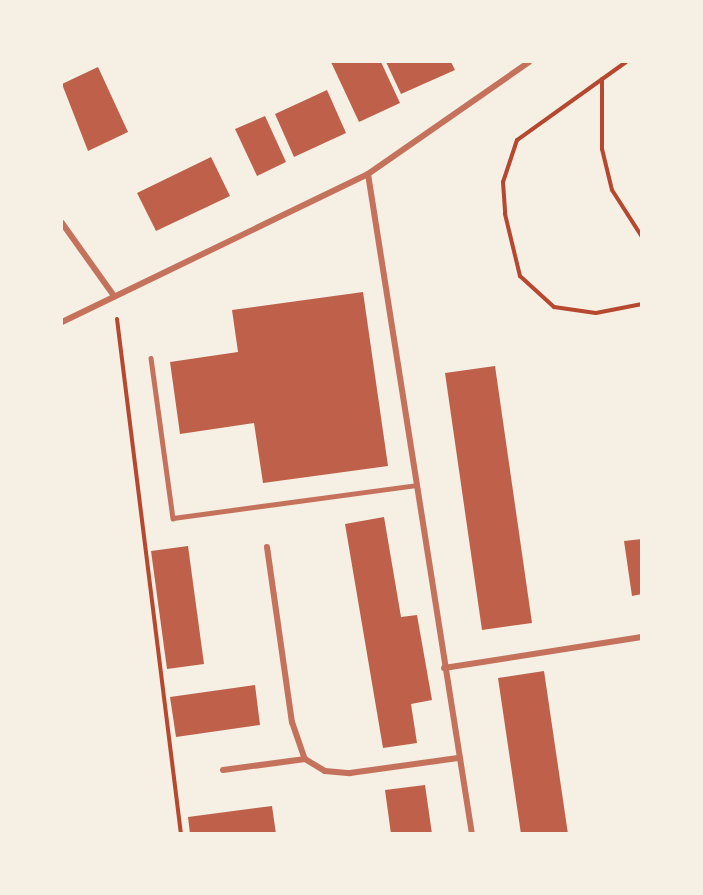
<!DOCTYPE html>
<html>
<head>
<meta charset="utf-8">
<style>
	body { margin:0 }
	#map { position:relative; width:703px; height:895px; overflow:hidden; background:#f6efe4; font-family:"Asap Condensed",sans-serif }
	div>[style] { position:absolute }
	.building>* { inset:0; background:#bf614a }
	.path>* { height:4px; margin:-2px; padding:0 2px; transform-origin:2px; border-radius:2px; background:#b5482f }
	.service>* { height:4.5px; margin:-2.25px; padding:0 2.25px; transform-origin:2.25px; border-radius:2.25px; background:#c5725c }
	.minor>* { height:6px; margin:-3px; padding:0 3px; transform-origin:3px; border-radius:3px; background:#c5725c }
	span { translate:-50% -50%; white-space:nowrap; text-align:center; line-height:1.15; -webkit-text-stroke:4.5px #f6efe4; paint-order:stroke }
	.frame { position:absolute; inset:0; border:63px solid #f6efe4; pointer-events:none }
</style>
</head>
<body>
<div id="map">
	<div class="building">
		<div style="clip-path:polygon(331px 62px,381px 62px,400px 103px,359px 122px)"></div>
		<div style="clip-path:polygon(386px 62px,451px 62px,455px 70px,401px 94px)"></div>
		<div style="clip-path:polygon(98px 67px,128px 132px,88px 151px,62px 84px)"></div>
		<div style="clip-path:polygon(327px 90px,346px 133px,294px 157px,275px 114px)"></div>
		<div style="clip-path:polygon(265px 116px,286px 162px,257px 176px,235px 129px)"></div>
		<div style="clip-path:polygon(211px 157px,230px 196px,156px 231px,137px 193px)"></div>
		<div style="clip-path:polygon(363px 292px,388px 466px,263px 483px,254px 423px,180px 434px,170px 362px,238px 352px,232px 310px)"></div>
		<div style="clip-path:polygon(495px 366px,532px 623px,482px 630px,445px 373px)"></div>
		<div style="clip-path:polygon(384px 517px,401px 617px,417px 615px,432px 700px,411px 704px,417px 743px,383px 748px,345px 524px)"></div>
		<div style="clip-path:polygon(642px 539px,642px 594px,632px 596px,624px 541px)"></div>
		<div style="clip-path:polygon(188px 546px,204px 664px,167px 669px,151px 551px)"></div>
		<div style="clip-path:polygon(544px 671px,568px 834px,521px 834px,498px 678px)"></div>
		<div style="clip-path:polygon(255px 685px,260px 725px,176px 737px,170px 697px)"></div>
		<div style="clip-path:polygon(425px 785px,432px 834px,391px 834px,385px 790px)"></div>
		<div style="clip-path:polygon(272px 806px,276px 834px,190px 834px,188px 817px)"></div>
	</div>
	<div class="path">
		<div style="left:626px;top:62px;width:134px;rotate:144.4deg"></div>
		<div style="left:517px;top:140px;width:44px;rotate:108.4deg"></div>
		<div style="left:503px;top:182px;width:32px;rotate:86deg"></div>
		<div style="left:505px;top:214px;width:64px;rotate:76.4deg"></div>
		<div style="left:520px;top:276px;width:46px;rotate:42.4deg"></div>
		<div style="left:554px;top:307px;width:42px;rotate:8.1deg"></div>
		<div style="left:596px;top:313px;width:47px;rotate:-11.1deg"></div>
		<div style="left:602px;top:79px;width:70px;rotate:90deg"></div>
		<div style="left:602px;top:149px;width:42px;rotate:76.3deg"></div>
		<div style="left:612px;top:190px;width:56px;rotate:57.4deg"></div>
		<div style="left:117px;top:319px;width:519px;rotate:82.92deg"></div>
	</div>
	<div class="service">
		<div style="left:151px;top:358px;width:162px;rotate:82.2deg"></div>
		<div style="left:173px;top:518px;width:245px;rotate:-7.7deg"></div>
	</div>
	<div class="minor">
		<div style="left:368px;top:174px;width:668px;rotate:81.05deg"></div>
		<div style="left:62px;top:223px;width:90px;rotate:54.5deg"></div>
		<div style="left:62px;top:322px;width:340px;rotate:-25.8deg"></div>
		<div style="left:368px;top:174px;width:196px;rotate:-34.8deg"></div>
		<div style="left:267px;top:547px;width:177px;rotate:81.9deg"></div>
		<div style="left:292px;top:722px;width:39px;rotate:71deg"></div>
		<div style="left:305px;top:759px;width:23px;rotate:31deg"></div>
		<div style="left:325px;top:771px;width:25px;rotate:5deg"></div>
		<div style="left:350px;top:773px;width:109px;rotate:-7.9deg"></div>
		<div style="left:444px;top:668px;width:200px;rotate:-8.9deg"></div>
		<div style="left:223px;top:770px;width:83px;rotate:-7.6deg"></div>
	</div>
	<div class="frame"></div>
</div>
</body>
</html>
